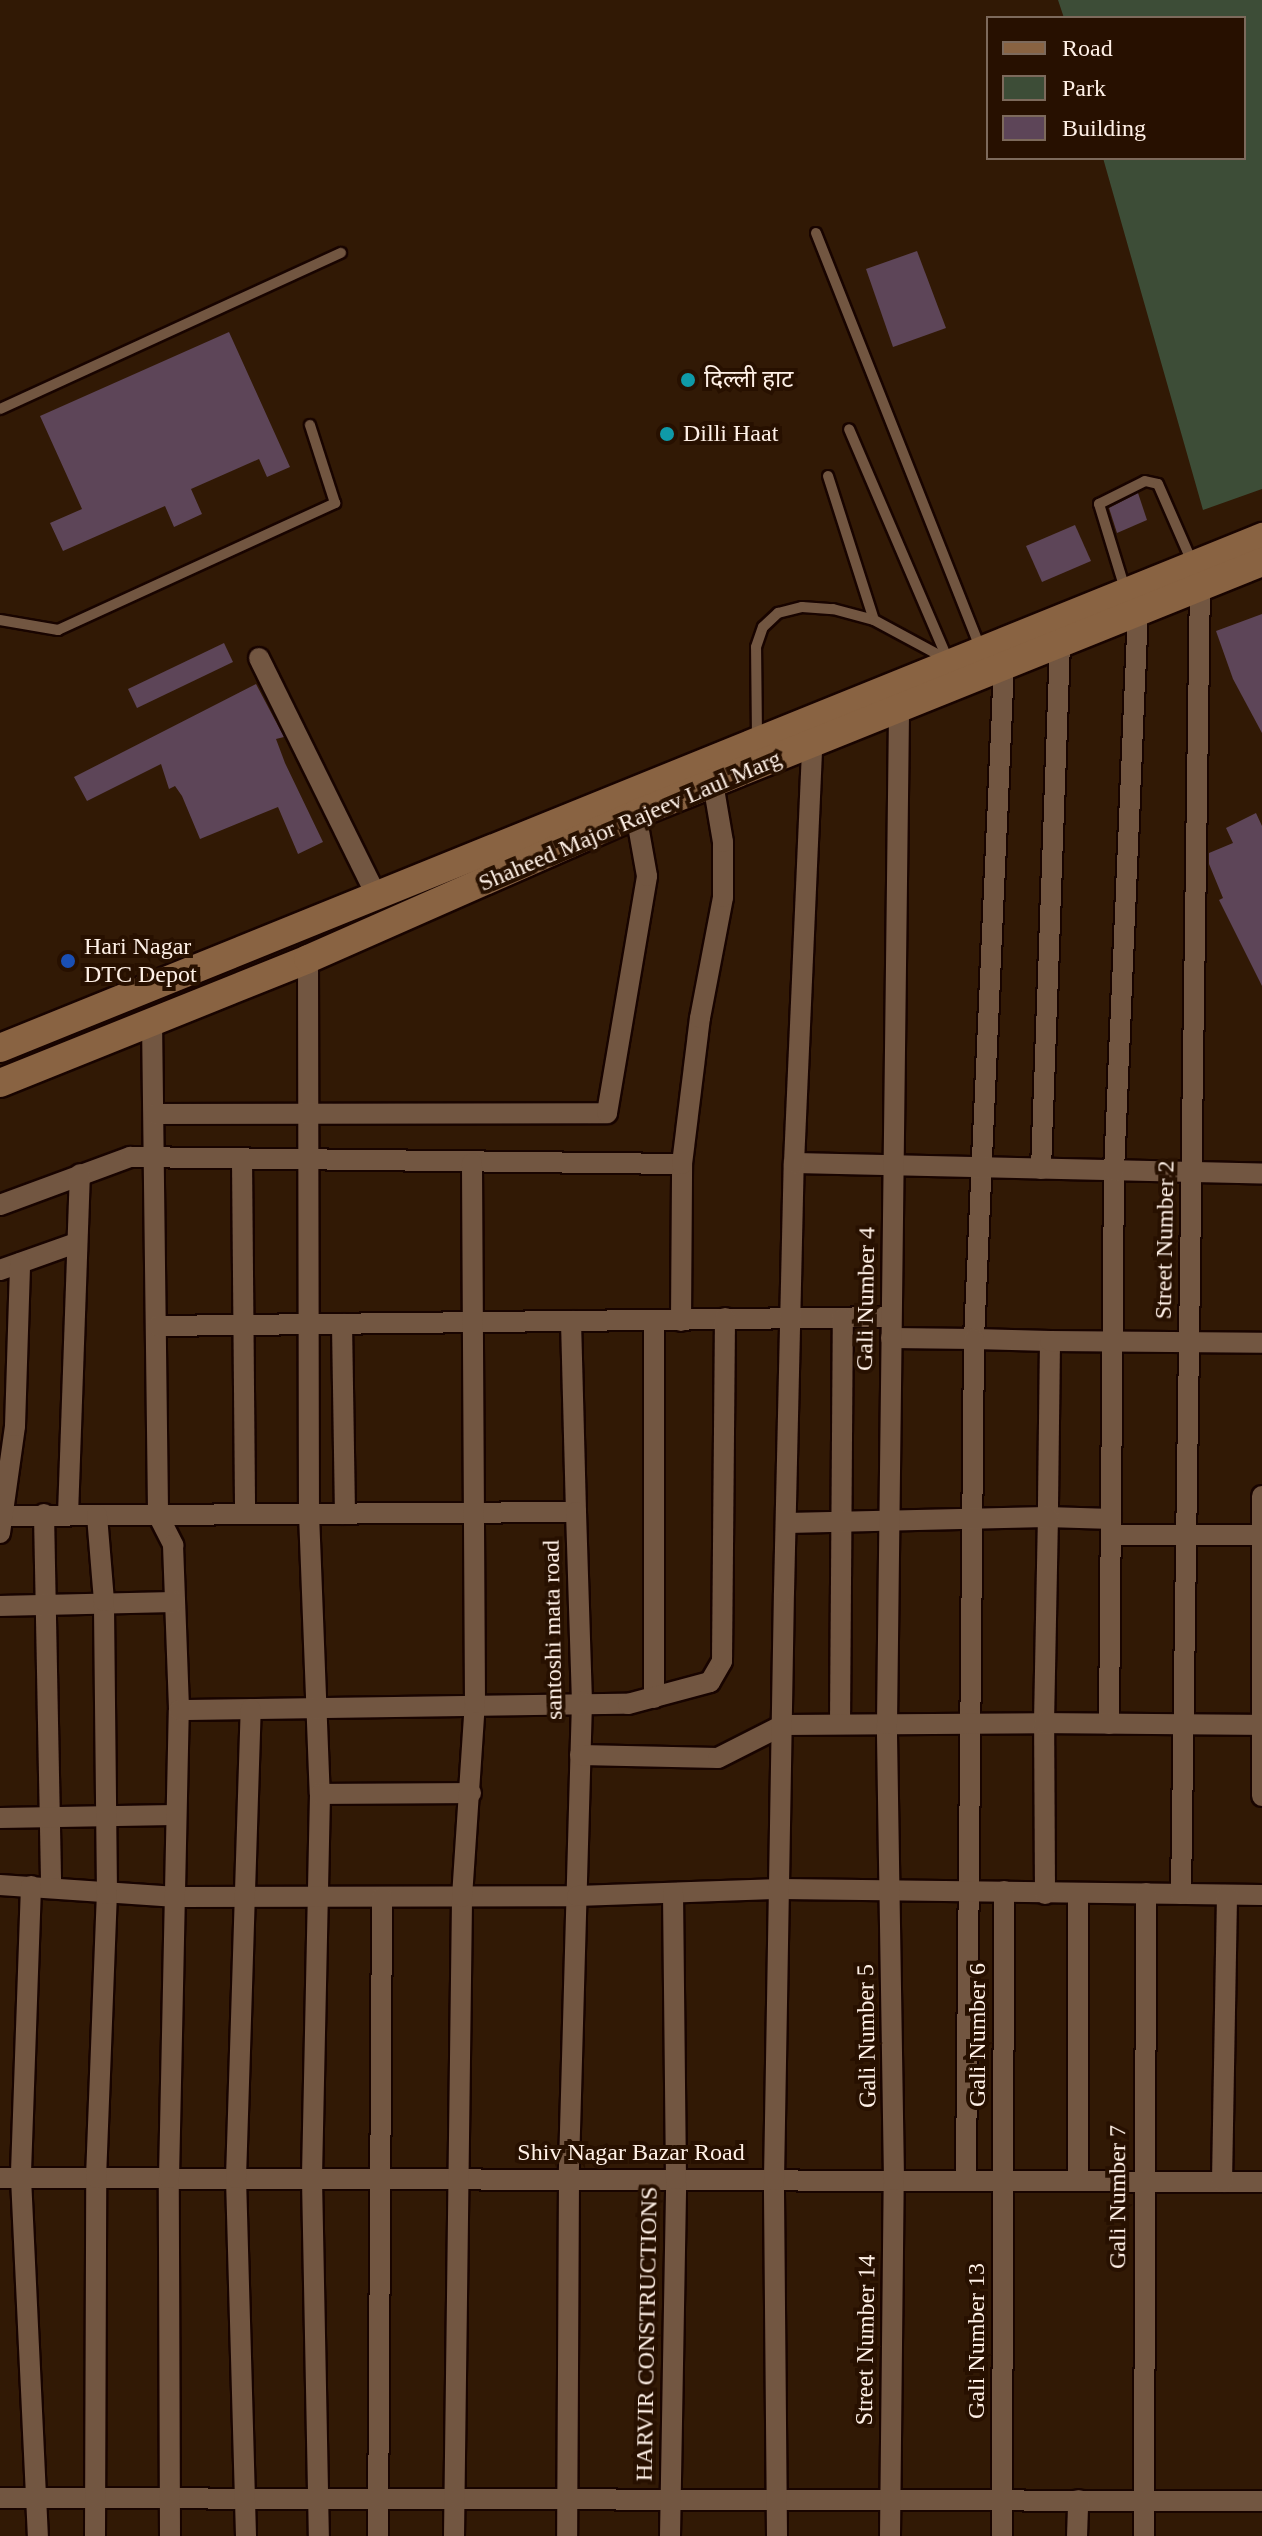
<!DOCTYPE html>
<html>
<head>
<meta charset="utf-8">
<style>
	body { margin:0 }
	#map { position:relative; width:1262px; height:2536px; overflow:hidden; background:#311905; font-family:"Times New Roman","Noto Sans Devanagari",serif }
	div>[style] { position:absolute }
	.green>* { inset:0; background:#3d4d37 }
	.building>* { inset:0; background:#5d4558 }
	.roads { filter:drop-shadow(2px 0 #180400) drop-shadow(-2px 0 #180400) drop-shadow(0 2px #180400) drop-shadow(0 -2px #180400) }
	.lane>* { height:10px; margin:-5px; padding:0 5px; transform-origin:5px; border-radius:5px; background:#725641 }
	.street>* { height:20px; margin:-10px; padding:0 10px; transform-origin:10px; border-radius:10px; background:#725641 }
	.secondary>* { height:28px; margin:-14px; padding:0 14px; transform-origin:14px; border-radius:14px; background:#896342 }
	.dots>* { width:22px; height:22px; translate:-50% -50%; box-sizing:border-box; border:4px solid #271000; border-radius:50% }
	span { translate:-50% -50%; white-space:nowrap; text-align:center; line-height:1.15; -webkit-text-stroke:8px #271000; paint-order:stroke }
	.poi-label { font-size:24px; color:#fef0e6 }
	.left { translate:0 -50%; text-align:left }
	.street-label { font-size:24px; color:#fef0e6 }
	.legend { position:absolute; left:986px; top:16px; width:260px; height:144px; box-sizing:border-box; background:#271000; border:2px solid #7d6a5c; margin:0; padding:10px 14px; list-style:none; font-size:24px; color:#fef0e6 }
	.legend li { display:flex; align-items:center; gap:16px; height:40px }
	.legend b { width:40px; border:2px solid #7d6a5c }
</style>
</head>
<body>
<div id="map">
	<div class="green">
		<div style="clip-path:polygon(1058px 0,1262px 0,1262px 489px,1203px 510px,1103px 158px,1244px 158px,1244px 18px,1064px 18px)"></div>
	</div>
	<div class="building">
		<div style="clip-path:polygon(917px 251px,946px 328px,893px 347px,866px 269px)"></div>
		<div style="clip-path:polygon(229px 332px,290px 467px,267px 477px,259px 459px,191px 489px,202px 514px,174px 527px,165px 506px,63px 551px,50px 523px,82px 509px,40px 416px)"></div>
		<div style="clip-path:polygon(1138px 493px,1147px 520px,1117px 533px,1109px 508px)"></div>
		<div style="clip-path:polygon(1075px 525px,1091px 561px,1042px 582px,1026px 546px)"></div>
		<div style="clip-path:polygon(1262px 614px,1262px 733px,1233px 679px,1216px 631px)"></div>
		<div style="clip-path:polygon(224px 643px,233px 662px,137px 708px,128px 689px)"></div>
		<div style="clip-path:polygon(256px 684px,284px 737px,276px 739px,285px 763px,323px 842px,298px 854px,278px 807px,200px 839px,182px 796px,175px 786px,169px 789px,161px 764px,87px 801px,74px 777px)"></div>
		<div style="clip-path:polygon(1256px 813px,1262px 826px,1262px 986px,1219px 900px,1223px 898px,1209px 864px,1209px 853px,1233px 843px,1226px 828px)"></div>
	</div>
	<div class="roads">
		<div class="lane">
			<div style="left:816px;top:233px;width:445px;rotate:68.4deg"></div>
			<div style="left:0;top:409px;width:375px;rotate:-24.6deg"></div>
			<div style="left:828px;top:476px;width:151px;rotate:72.3deg"></div>
			<div style="left:1125px;top:589px;width:89px;rotate:-107deg"></div>
			<div style="left:1099px;top:504px;width:51px;rotate:-26.6deg"></div>
			<div style="left:1145px;top:481px;width:13px;rotate:13deg"></div>
			<div style="left:1158px;top:484px;width:87px;rotate:66.4deg"></div>
			<div style="left:0;top:620px;width:59px;rotate:9.8deg"></div>
			<div style="left:58px;top:630px;width:305px;rotate:-24.6deg"></div>
			<div style="left:335px;top:503px;width:82px;rotate:-107.8deg"></div>
			<div style="left:757px;top:738px;width:91px;rotate:-90.6deg"></div>
			<div style="left:756px;top:647px;width:21px;rotate:-71deg"></div>
			<div style="left:763px;top:627px;width:21px;rotate:-43deg"></div>
			<div style="left:778px;top:613px;width:25px;rotate:-14deg"></div>
			<div style="left:802px;top:607px;width:31px;rotate:4deg"></div>
			<div style="left:833px;top:609px;width:42px;rotate:15deg"></div>
			<div style="left:874px;top:620px;width:84px;rotate:28.4deg"></div>
			<div style="left:948px;top:660px;width:251px;rotate:-113.2deg"></div>
		</div>
		<div class="street">
			<div style="left:259px;top:658px;width:264px;rotate:63.7deg"></div>
			<div style="left:1004px;top:665px;width:675px;rotate:92.55deg"></div>
			<div style="left:974px;top:1339px;width:76px;rotate:1.5deg"></div>
			<div style="left:1050px;top:1341px;width:176px;rotate:90.7deg"></div>
			<div style="left:1048px;top:1517px;width:63px;rotate:1.8deg"></div>
			<div style="left:308px;top:959px;width:555px;rotate:89.9deg"></div>
			<div style="left:309px;top:1514px;width:280px;rotate:87.8deg"></div>
			<div style="left:320px;top:1794px;width:385px;rotate:91.2deg"></div>
			<div style="left:312px;top:2179px;width:357px;rotate:88.9deg"></div>
			<div style="left:152px;top:1020px;width:495px;rotate:89.3deg"></div>
			<div style="left:158px;top:1515px;width:34px;rotate:63deg"></div>
			<div style="left:173px;top:1545px;width:165px;rotate:87.9deg"></div>
			<div style="left:155px;top:1114px;width:452px;rotate:-0.1deg"></div>
			<div style="left:607px;top:1113px;width:240px;rotate:-80.4deg"></div>
			<div style="left:647px;top:876px;width:63px;rotate:-100.1deg"></div>
			<div style="left:242px;top:1159px;width:355px;rotate:89.5deg"></div>
			<div style="left:794px;top:1163px;width:468px;rotate:1.3deg"></div>
			<div style="left:1041px;top:1169px;width:525px;rotate:-87.93deg"></div>
			<div style="left:0;top:1205px;width:139px;rotate:-20.3deg"></div>
			<div style="left:130px;top:1157px;width:552px;rotate:0.73deg"></div>
			<div style="left:0;top:1270px;width:81px;rotate:-19.6deg"></div>
			<div style="left:571px;top:1321px;width:191px;rotate:88.5deg"></div>
			<div style="left:654px;top:1321px;width:377px;rotate:90deg"></div>
			<div style="left:681px;top:1321px;width:157px;rotate:-89.6deg"></div>
			<div style="left:682px;top:1164px;width:147px;rotate:-83deg"></div>
			<div style="left:700px;top:1018px;width:123px;rotate:-79.2deg"></div>
			<div style="left:723px;top:897px;width:55px;rotate:-90deg"></div>
			<div style="left:723px;top:842px;width:60px;rotate:-99.6deg"></div>
			<div style="left:342px;top:1324px;width:190px;rotate:89.1deg"></div>
			<div style="left:157px;top:1326px;width:734px;rotate:-0.7deg"></div>
			<div style="left:891px;top:1338px;width:83px;rotate:0.7deg"></div>
			<div style="left:974px;top:1339px;width:840px;rotate:90.55deg"></div>
			<div style="left:1050px;top:1341px;width:212px;rotate:0.5deg"></div>
			<div style="left:1262px;top:1496px;width:300px;rotate:90deg"></div>
			<div style="left:44px;top:1514px;width:373px;rotate:88.9deg"></div>
			<div style="left:68px;top:1515px;width:341px;rotate:-88deg"></div>
			<div style="left:0;top:1516px;width:576px;rotate:-0.4deg"></div>
			<div style="left:576px;top:1512px;width:189px;rotate:88.2deg"></div>
			<div style="left:582px;top:1701px;width:478px;rotate:91.6deg"></div>
			<div style="left:569px;top:2179px;width:357px;rotate:90.3deg"></div>
			<div style="left:0;top:1533px;width:108px;rotate:-82deg"></div>
			<div style="left:15px;top:1426px;width:163px;rotate:-88.2deg"></div>
			<div style="left:1111px;top:1535px;width:151px"></div>
			<div style="left:0;top:1606px;width:175px;rotate:-1.3deg"></div>
			<div style="left:840px;top:1724px;width:405px;rotate:-89.6deg"></div>
			<div style="left:1109px;top:1724px;width:553px;rotate:-89.48deg"></div>
			<div style="left:1114px;top:1171px;width:563px;rotate:-87.55deg"></div>
			<div style="left:580px;top:1755px;width:138px;rotate:1.2deg"></div>
			<div style="left:718px;top:1758px;width:73px;rotate:-26.9deg"></div>
			<div style="left:783px;top:1725px;width:261px;rotate:-0.4deg"></div>
			<div style="left:1044px;top:1723px;width:206px;rotate:-88.9deg"></div>
			<div style="left:1048px;top:1517px;width:262px;rotate:178.7deg"></div>
			<div style="left:320px;top:1794px;width:151px;rotate:-0.4deg"></div>
			<div style="left:0;top:1818px;width:175px;rotate:-1deg"></div>
			<div style="left:0;top:1885px;width:177px;rotate:3.9deg"></div>
			<div style="left:177px;top:1897px;width:400px;rotate:-0.1deg"></div>
			<div style="left:577px;top:1896px;width:204px;rotate:-2deg"></div>
			<div style="left:781px;top:1889px;width:481px;rotate:0.7deg"></div>
			<div style="left:31px;top:1886px;width:292px;rotate:92deg"></div>
			<div style="left:21px;top:2178px;width:358px;rotate:87.3deg"></div>
			<div style="left:1045px;top:1894px;width:171px;rotate:-90.3deg"></div>
			<div style="left:1044px;top:1723px;width:218px;rotate:0.5deg"></div>
			<div style="left:1078px;top:1894px;width:286px;rotate:90deg"></div>
			<div style="left:1181px;top:1894px;width:1307px;rotate:-89.17deg"></div>
			<div style="left:0;top:2178px;width:1262px;rotate:0.18deg"></div>
			<div style="left:1222px;top:2182px;width:287px;rotate:-89deg"></div>
			<div style="left:0;top:2498px;width:1262px;rotate:0.14deg"></div>
			<div style="left:95px;top:2536px;width:358px;rotate:-89.8deg"></div>
			<div style="left:96px;top:2178px;width:284px;rotate:-87.8deg"></div>
			<div style="left:107px;top:1894px;width:293px;rotate:-90.6deg"></div>
			<div style="left:104px;top:1601px;width:86px;rotate:-94.7deg"></div>
			<div style="left:170px;top:2536px;width:358px;rotate:-90.2deg"></div>
			<div style="left:169px;top:2178px;width:468px;rotate:-88.8deg"></div>
			<div style="left:179px;top:1710px;width:449px;rotate:-0.8deg"></div>
			<div style="left:628px;top:1704px;width:85px;rotate:-15deg"></div>
			<div style="left:710px;top:1682px;width:24px;rotate:-60deg"></div>
			<div style="left:722px;top:1661px;width:343px;rotate:-89.5deg"></div>
			<div style="left:246px;top:2536px;width:358px;rotate:-91.6deg"></div>
			<div style="left:236px;top:2178px;width:469px;rotate:-88.2deg"></div>
			<div style="left:378px;top:2536px;width:639px;rotate:-89.64deg"></div>
			<div style="left:454px;top:2536px;width:639px;rotate:-89.28deg"></div>
			<div style="left:462px;top:1897px;width:194px;rotate:-86.2deg"></div>
			<div style="left:475px;top:1703px;width:540px;rotate:-90.32deg"></div>
			<div style="left:670px;top:2536px;width:357px;rotate:-89deg"></div>
			<div style="left:676px;top:2179px;width:286px;rotate:-90.6deg"></div>
			<div style="left:777px;top:2536px;width:356px;rotate:-90.5deg"></div>
			<div style="left:774px;top:2180px;width:588px;rotate:-89.03deg"></div>
			<div style="left:784px;top:1592px;width:429px;rotate:-88.7deg"></div>
			<div style="left:794px;top:1163px;width:417px;rotate:-87.5deg"></div>
			<div style="left:890px;top:2536px;width:356px;rotate:-89.4deg"></div>
			<div style="left:894px;top:2180px;width:456px;rotate:-90.9deg"></div>
			<div style="left:887px;top:1724px;width:1016px;rotate:-89.32deg"></div>
			<div style="left:1002px;top:2536px;width:645px;rotate:-89.82deg"></div>
			<div style="left:1077px;top:2536px;width:36px;rotate:-88deg"></div>
			<div style="left:1144px;top:2536px;width:643px;rotate:-89.82deg"></div>
		</div>
		<div class="secondary">
			<div style="left:0;top:1048px;width:1362px;rotate:-22.04deg"></div>
			<div style="left:0;top:1083px;width:332px;rotate:-21.9deg"></div>
			<div style="left:308px;top:959px;width:359px;rotate:-23.8deg"></div>
			<div style="left:636px;top:814px;width:675px;rotate:-21.93deg"></div>
		</div>
	</div>
	<div class="dots">
		<div style="left:688px;top:380px;background:#0f9aa8"></div>
		<div style="left:667px;top:434px;background:#0f9aa8"></div>
		<div style="left:68px;top:961px;background:#1a4fb4"></div>
	</div>
	<div class="poi-label">
		<span class="left" style="left:704px;top:380px">दिल्ली हाट</span>
		<span class="left" style="left:683px;top:434px">Dilli Haat</span>
		<span class="left" style="left:84px;top:961px">Hari Nagar<br>DTC Depot</span>
	</div>
	<div class="street-label">
		<span style="left:630px;top:821px;rotate:-23deg">Shaheed Major Rajeev Laul Marg</span>
		<span style="left:1165px;top:1240px;rotate:-89deg">Street Number 2</span>
		<span style="left:866px;top:1299px;rotate:-89deg">Gali Number 4</span>
		<span style="left:553px;top:1630px;rotate:-91deg">santoshi mata road</span>
		<span style="left:978px;top:2035px;rotate:-90deg">Gali Number 6</span>
		<span style="left:867px;top:2036px;rotate:-91deg">Gali Number 5</span>
		<span style="left:631px;top:2153px">Shiv Nagar Bazar Road</span>
		<span style="left:1118px;top:2197px;rotate:-90deg">Gali Number 7</span>
		<span style="left:647px;top:2334px;rotate:-89deg">HARVIR CONSTRUCTIONS</span>
		<span style="left:866px;top:2340px;rotate:-89deg">Street Number 14</span>
		<span style="left:977px;top:2341px;rotate:-90deg">Gali Number 13</span>
	</div>
	<ul class="legend">
	<li><b style="height:10px;background:#896342"></b>Road</li>
	<li><b style="height:22px;background:#3d4d37"></b>Park</li>
	<li><b style="height:22px;background:#5d4558"></b>Building</li>
	</ul>
</div>
</body>
</html>
